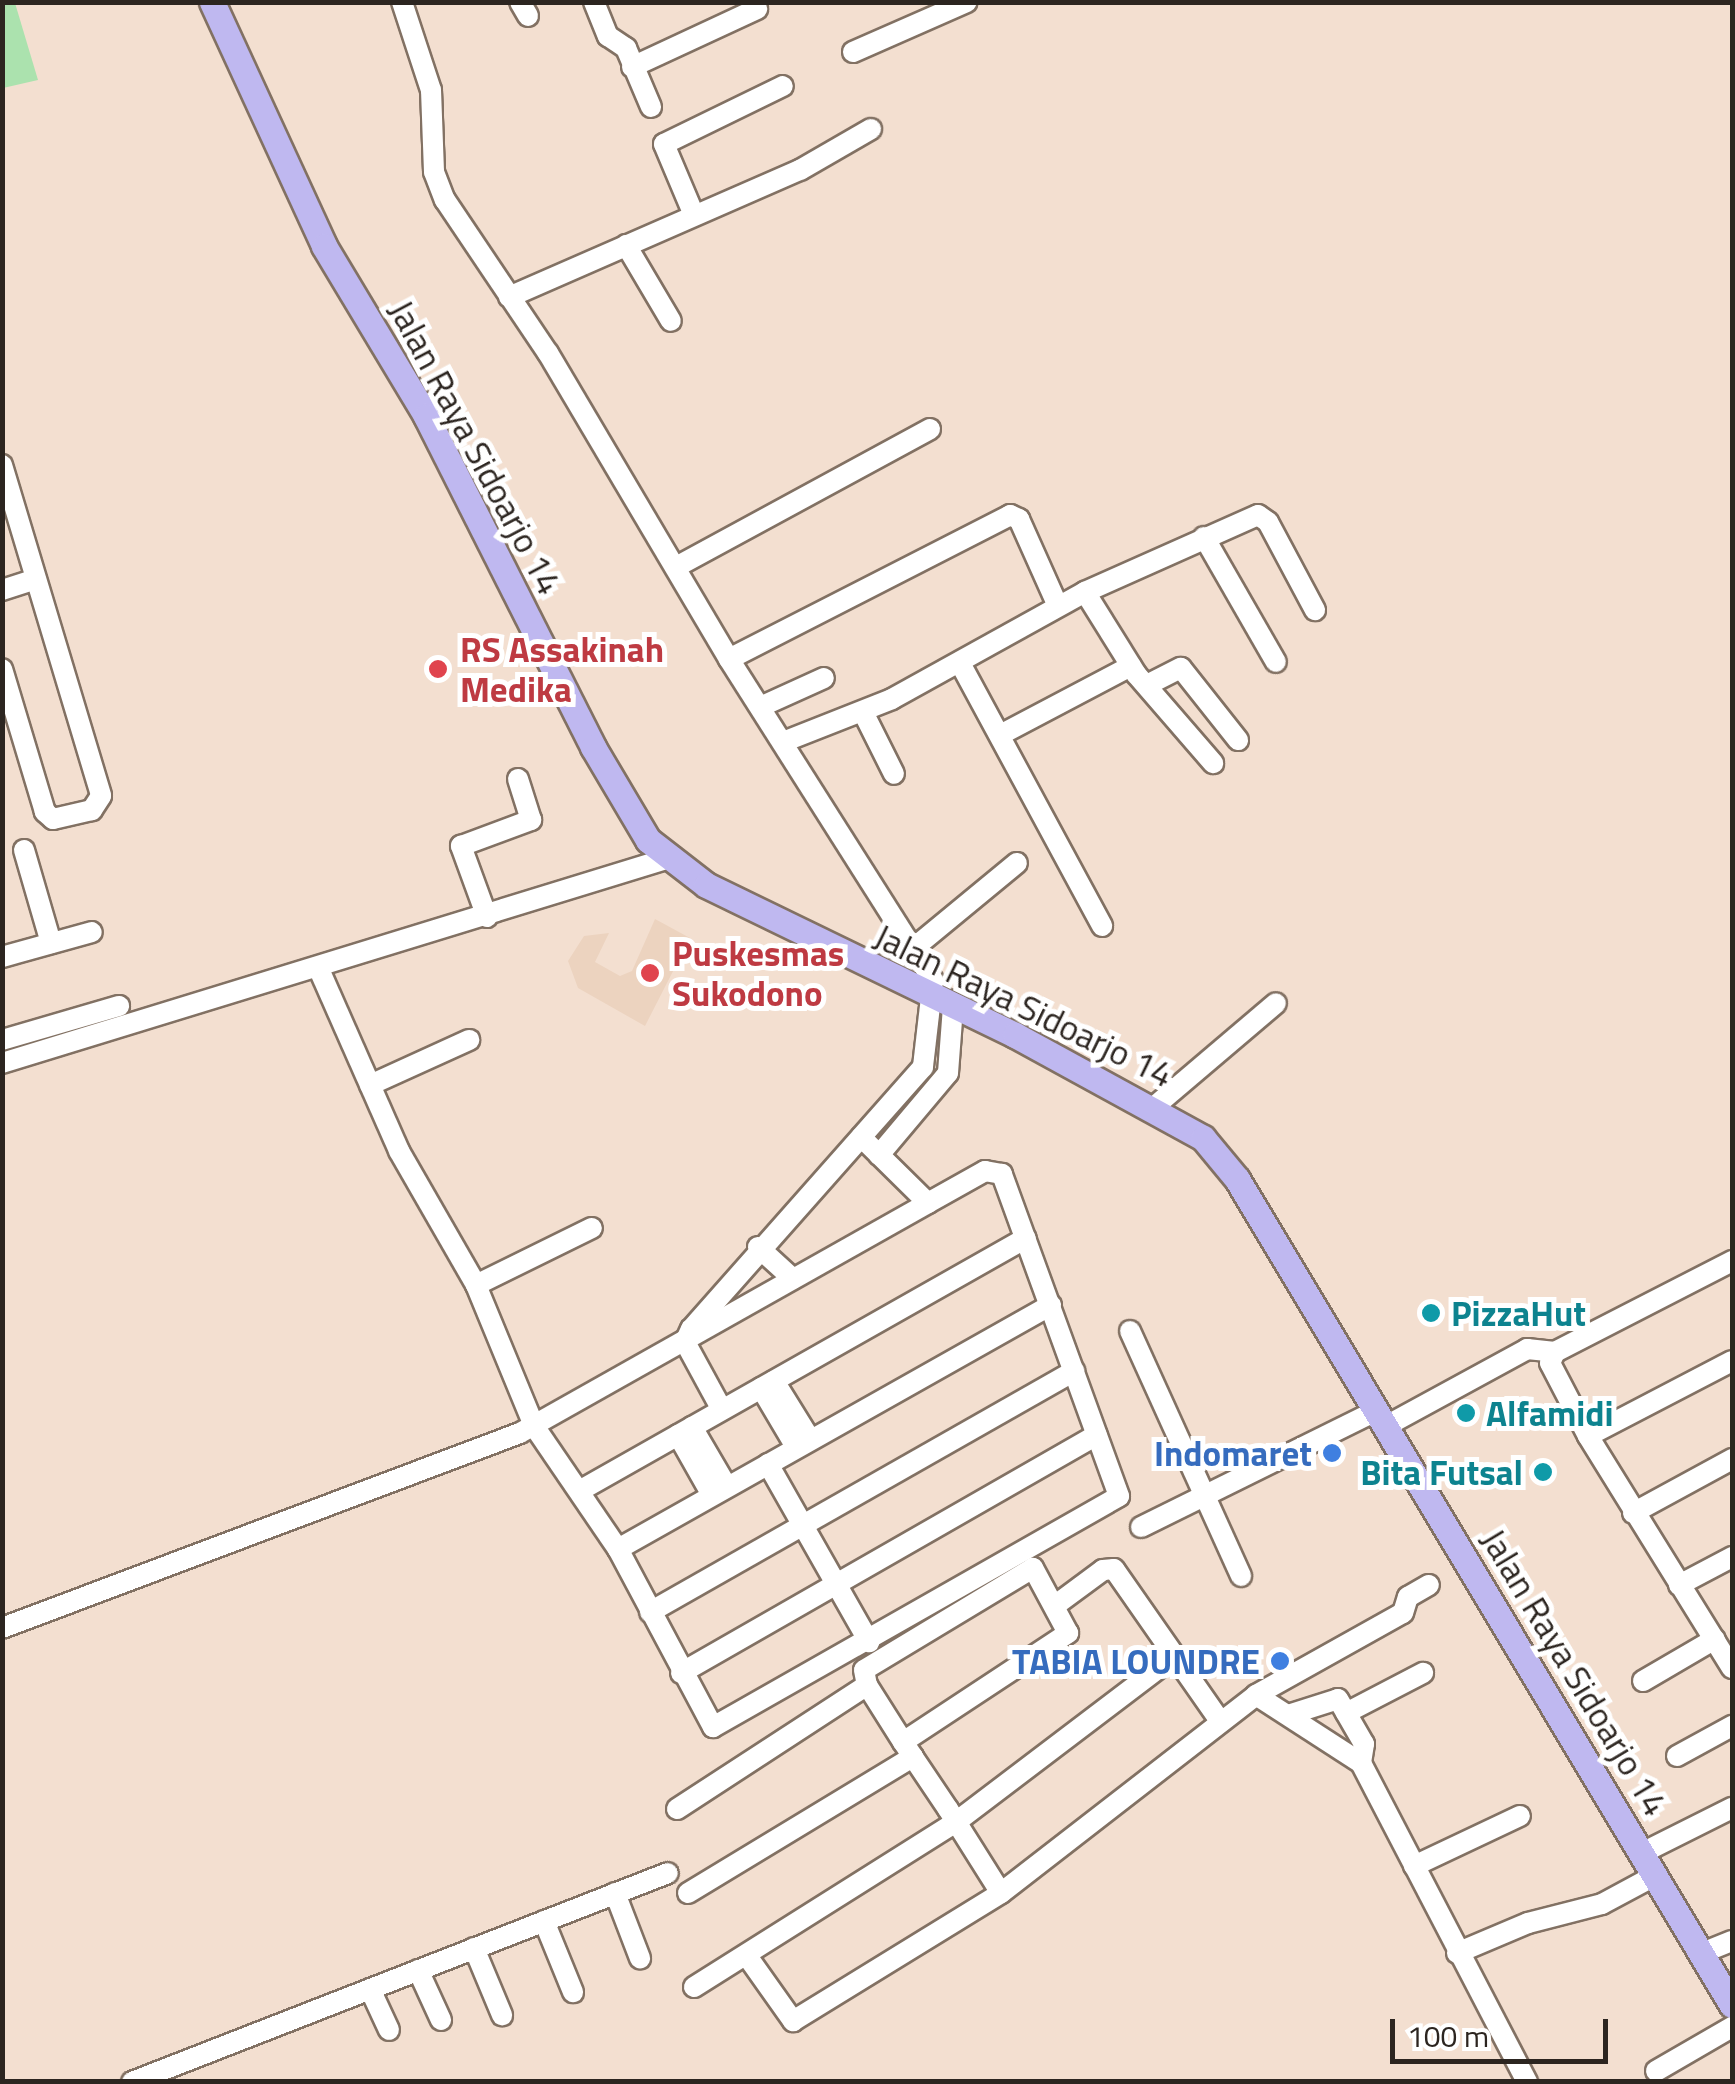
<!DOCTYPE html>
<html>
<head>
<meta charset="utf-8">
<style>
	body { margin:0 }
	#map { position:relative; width:1735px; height:2084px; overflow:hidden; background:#f3dfd0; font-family:"Titillium Web",sans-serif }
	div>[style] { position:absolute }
	.built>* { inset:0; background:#ecd3bf }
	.green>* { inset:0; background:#abe2ae }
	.roads { filter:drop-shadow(2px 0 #827163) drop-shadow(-2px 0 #827163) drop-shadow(0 2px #827163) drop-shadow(0 -2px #827163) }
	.minor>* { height:20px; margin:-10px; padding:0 10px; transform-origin:10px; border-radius:10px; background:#fff }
	.major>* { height:25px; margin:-12.5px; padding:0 12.5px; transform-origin:12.5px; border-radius:12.5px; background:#bfb8f0 }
	.dots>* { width:28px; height:28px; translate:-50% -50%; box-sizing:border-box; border:5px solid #fff; border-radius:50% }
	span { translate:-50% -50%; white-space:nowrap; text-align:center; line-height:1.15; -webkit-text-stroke:10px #fff; paint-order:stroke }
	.street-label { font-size:35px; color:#2c2520 }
	.health-label { font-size:35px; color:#be3a42; font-weight:700 }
	.left { translate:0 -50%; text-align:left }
	.culture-label { font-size:35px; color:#0d838f; font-weight:700 }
	.right { translate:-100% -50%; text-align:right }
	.shop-label { font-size:35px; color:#366cbe; font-weight:700 }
	.frame { position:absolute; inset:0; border:5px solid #2c2520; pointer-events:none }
	.scale { position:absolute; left:1390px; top:2019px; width:218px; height:45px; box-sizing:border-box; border:5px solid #2c2520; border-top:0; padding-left:12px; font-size:30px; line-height:35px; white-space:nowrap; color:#2c2520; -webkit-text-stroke:8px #fff; paint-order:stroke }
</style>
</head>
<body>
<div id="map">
	<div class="built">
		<div style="clip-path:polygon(655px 919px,690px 938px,645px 1026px,578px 988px,568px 961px,584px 936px,609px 933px,595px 962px,620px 976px,632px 971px)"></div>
	</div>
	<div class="green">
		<div style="clip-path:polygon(2px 3px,15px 3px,38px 80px,3px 88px)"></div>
	</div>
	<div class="roads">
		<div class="minor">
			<div style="left:402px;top:2px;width:93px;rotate:71.8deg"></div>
			<div style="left:431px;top:90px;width:82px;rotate:87.9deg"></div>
			<div style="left:434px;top:172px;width:30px;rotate:69deg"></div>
			<div style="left:445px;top:200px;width:184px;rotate:56.1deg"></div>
			<div style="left:548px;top:353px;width:356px;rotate:59.4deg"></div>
			<div style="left:729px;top:659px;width:380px;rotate:57.6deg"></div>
			<div style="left:933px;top:980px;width:88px;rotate:96.6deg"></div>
			<div style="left:923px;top:1067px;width:350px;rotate:131.5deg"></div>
			<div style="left:691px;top:1329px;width:14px;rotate:115deg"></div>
			<div style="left:685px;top:1342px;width:77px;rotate:61.4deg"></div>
			<div style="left:520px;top:2px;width:16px;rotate:60deg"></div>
			<div style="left:594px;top:2px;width:37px;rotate:68deg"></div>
			<div style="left:608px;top:36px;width:22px;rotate:34deg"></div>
			<div style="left:626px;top:48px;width:64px;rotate:67deg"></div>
			<div style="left:853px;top:52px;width:124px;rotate:-23.7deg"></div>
			<div style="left:632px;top:67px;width:138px;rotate:-24.9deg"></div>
			<div style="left:694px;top:215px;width:77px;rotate:-112.9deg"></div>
			<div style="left:664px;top:144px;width:132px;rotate:-26deg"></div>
			<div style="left:626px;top:245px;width:88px;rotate:59.4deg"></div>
			<div style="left:509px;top:297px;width:318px;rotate:-23.6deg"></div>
			<div style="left:800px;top:170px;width:82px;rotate:-30deg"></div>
			<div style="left:2px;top:465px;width:345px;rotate:73.3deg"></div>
			<div style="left:101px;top:796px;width:17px;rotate:123deg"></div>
			<div style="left:92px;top:810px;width:40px;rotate:167deg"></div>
			<div style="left:53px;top:819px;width:11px;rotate:-139deg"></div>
			<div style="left:45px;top:812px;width:149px;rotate:-106.7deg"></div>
			<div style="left:1204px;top:537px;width:144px;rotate:60.1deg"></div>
			<div style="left:676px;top:567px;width:289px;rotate:-28.5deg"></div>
			<div style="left:2px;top:590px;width:35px;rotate:-18deg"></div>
			<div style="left:1085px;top:592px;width:97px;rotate:58.1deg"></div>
			<div style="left:1136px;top:674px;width:118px;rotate:49.1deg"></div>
			<div style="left:729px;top:659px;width:316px;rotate:-27.1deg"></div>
			<div style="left:1010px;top:515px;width:10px;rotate:24deg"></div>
			<div style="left:1019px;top:519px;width:95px;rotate:65.9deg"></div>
			<div style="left:960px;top:663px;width:299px;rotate:61.6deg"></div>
			<div style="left:1147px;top:685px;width:38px;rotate:-27deg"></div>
			<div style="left:1181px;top:668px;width:92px;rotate:51.6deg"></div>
			<div style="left:760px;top:707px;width:70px;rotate:-24.4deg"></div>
			<div style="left:863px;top:712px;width:69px;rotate:63.4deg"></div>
			<div style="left:1000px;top:735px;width:148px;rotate:-27.8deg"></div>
			<div style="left:783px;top:742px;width:117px;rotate:-21.5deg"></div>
			<div style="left:892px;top:699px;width:221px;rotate:-29deg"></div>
			<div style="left:1085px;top:592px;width:189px;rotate:-24deg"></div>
			<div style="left:1258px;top:515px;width:12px;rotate:35deg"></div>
			<div style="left:1268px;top:522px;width:100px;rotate:61.9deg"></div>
			<div style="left:24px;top:850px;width:97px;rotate:73.8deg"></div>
			<div style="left:487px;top:917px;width:76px;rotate:-110.1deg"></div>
			<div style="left:461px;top:846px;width:75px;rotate:-20.4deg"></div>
			<div style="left:531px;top:820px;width:43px;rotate:-107.6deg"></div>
			<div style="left:915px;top:947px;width:132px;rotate:-39.5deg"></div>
			<div style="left:2px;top:957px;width:93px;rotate:-15.5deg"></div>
			<div style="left:318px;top:967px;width:201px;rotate:66.2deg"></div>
			<div style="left:399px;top:1151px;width:155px;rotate:60.1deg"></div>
			<div style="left:476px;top:1285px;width:152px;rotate:67.6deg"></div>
			<div style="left:534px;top:1426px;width:149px;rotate:55.7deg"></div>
			<div style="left:618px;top:1549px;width:202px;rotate:61.9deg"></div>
			<div style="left:713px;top:1727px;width:467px;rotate:-29.6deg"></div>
			<div style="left:1119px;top:1496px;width:343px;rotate:-110deg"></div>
			<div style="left:1002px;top:1174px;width:17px;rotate:-170deg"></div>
			<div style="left:985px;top:1171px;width:65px;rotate:150.7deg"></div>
			<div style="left:928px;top:1203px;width:94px;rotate:-135.4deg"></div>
			<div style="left:2px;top:1040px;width:122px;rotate:-16.2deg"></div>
			<div style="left:2px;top:1063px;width:695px;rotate:-17.08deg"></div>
			<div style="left:370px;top:1085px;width:109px;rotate:-24.4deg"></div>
			<div style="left:1154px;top:1107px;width:160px;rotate:-40.4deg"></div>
			<div style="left:879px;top:1155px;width:107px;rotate:-49.9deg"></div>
			<div style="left:948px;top:1073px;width:67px;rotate:-85.7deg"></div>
			<div style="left:758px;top:1247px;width:47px;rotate:42.4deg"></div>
			<div style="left:476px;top:1285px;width:129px;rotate:-26.2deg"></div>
			<div style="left:1130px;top:1331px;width:269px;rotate:65.6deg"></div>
			<div style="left:1555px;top:1352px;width:12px;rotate:114deg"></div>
			<div style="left:1550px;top:1363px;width:82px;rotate:62.5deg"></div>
			<div style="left:1588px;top:1436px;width:273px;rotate:58.2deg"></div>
			<div style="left:774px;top:1381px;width:68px;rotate:58.2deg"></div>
			<div style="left:761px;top:1388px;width:69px;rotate:59.3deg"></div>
			<div style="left:1386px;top:1426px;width:161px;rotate:-28.6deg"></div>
			<div style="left:1527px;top:1349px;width:28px;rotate:6deg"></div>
			<div style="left:1555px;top:1352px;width:199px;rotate:-27.2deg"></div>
			<div style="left:692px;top:1427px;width:69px;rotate:59.7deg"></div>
			<div style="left:678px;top:1435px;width:69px;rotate:60.5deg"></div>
			<div style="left:1588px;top:1436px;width:162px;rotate:-27.5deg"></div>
			<div style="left:768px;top:1464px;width:205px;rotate:60.4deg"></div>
			<div style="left:581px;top:1490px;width:511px;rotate:-29.52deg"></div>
			<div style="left:1633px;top:1513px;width:113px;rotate:-28.6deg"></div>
			<div style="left:1141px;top:1527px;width:262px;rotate:-26.3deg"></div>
			<div style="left:618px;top:1549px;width:497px;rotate:-29.4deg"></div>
			<div style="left:1679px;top:1585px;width:60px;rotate:-27.8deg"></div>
			<div style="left:1057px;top:1604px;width:57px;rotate:-36.5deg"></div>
			<div style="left:1103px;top:1570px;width:11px;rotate:-5deg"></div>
			<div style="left:1114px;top:1569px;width:185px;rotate:55.1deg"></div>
			<div style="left:650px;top:1612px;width:488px;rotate:-29.6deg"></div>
			<div style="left:2px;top:1628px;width:553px;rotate:-20.63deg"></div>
			<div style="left:520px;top:1433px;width:468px;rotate:-29.4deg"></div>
			<div style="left:681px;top:1673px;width:479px;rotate:-29.8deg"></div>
			<div style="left:1643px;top:1681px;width:83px;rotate:-30.3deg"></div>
			<div style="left:1256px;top:1695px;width:168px;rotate:-29.2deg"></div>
			<div style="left:1403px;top:1613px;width:17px;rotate:-73deg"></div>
			<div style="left:1408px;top:1597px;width:24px;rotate:-30deg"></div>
			<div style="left:1346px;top:1713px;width:87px;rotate:-27.5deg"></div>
			<div style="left:1288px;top:1715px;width:52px;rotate:-17.7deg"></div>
			<div style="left:1338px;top:1699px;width:52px;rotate:60deg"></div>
			<div style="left:1364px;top:1744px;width:19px;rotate:99deg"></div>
			<div style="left:903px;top:1742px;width:198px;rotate:-33.4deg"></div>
			<div style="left:1068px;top:1633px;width:74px;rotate:-118.3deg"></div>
			<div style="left:1033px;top:1568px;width:197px;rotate:148.9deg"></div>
			<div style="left:864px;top:1670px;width:15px;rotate:79deg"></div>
			<div style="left:867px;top:1685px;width:67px;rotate:57.7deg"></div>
			<div style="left:903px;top:1742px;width:18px;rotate:56deg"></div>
			<div style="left:913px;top:1757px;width:63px;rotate:56.1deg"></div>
			<div style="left:948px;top:1809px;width:99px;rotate:57.8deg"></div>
			<div style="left:1677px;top:1756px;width:63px;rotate:-28.6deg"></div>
			<div style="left:677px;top:1809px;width:227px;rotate:-33.1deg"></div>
			<div style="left:1642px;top:1853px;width:101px;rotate:-26.6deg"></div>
			<div style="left:1414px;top:1866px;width:117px;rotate:-25.3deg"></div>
			<div style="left:615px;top:1893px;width:70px;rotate:69deg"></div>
			<div style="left:688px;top:1893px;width:263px;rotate:-31.2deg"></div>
			<div style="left:544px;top:1921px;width:77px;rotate:67.8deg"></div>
			<div style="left:474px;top:1948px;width:73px;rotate:67.3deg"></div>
			<div style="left:1457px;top:1953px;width:77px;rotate:-22.9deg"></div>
			<div style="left:1528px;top:1923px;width:76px;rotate:-14.4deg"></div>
			<div style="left:1602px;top:1904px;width:61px;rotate:-28.2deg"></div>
			<div style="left:1702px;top:1953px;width:32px;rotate:-22deg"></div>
			<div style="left:747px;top:1956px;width:80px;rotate:54.7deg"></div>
			<div style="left:793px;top:2021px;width:244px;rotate:-31.6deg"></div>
			<div style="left:1001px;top:1893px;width:323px;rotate:-37.8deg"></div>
			<div style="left:1256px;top:1695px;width:125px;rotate:32.9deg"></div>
			<div style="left:1361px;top:1763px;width:360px;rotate:62.5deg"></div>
			<div style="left:418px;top:1970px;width:55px;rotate:65.3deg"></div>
			<div style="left:694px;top:1987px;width:310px;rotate:-32.2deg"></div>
			<div style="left:956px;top:1822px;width:275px;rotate:-37.2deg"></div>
			<div style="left:370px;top:1989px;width:45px;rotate:65.1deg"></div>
			<div style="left:1656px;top:2071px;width:88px;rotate:-30.1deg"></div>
			<div style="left:132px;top:2082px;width:575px;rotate:-21.3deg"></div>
		</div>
		<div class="major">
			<div style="left:212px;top:2px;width:268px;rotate:65.3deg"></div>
			<div style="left:324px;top:246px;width:198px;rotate:59deg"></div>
			<div style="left:426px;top:416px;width:371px;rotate:63.2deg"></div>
			<div style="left:593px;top:747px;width:108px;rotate:59.4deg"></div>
			<div style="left:648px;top:840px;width:73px;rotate:37.8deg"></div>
			<div style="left:706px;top:885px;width:343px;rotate:25.9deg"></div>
			<div style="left:1015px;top:1035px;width:214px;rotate:28.7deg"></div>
			<div style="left:1203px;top:1138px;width:53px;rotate:50.3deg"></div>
			<div style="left:1237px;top:1179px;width:963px;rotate:59.07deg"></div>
		</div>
	</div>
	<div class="dots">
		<div style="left:438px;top:669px;background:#e0444e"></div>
		<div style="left:650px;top:973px;background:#e0444e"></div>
		<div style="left:1431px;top:1313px;background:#0f9aa8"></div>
		<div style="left:1466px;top:1413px;background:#0f9aa8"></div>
		<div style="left:1332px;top:1453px;background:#3f7fe0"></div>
		<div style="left:1543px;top:1472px;background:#0f9aa8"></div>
		<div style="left:1280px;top:1661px;background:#3f7fe0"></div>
	</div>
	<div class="street-label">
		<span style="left:476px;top:447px;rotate:62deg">Jalan Raya Sidoarjo 14</span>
		<span style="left:1024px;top:1005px;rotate:26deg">Jalan Raya Sidoarjo 14</span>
		<span style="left:1575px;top:1672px;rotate:59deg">Jalan Raya Sidoarjo 14</span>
	</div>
	<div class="health-label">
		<span class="left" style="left:460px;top:669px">RS Assakinah<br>Medika</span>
		<span class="left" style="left:672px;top:973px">Puskesmas<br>Sukodono</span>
	</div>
	<div class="culture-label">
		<span class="left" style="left:1451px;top:1313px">PizzaHut</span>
		<span class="left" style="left:1486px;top:1413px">Alfamidi</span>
		<span class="right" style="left:1523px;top:1472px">Bita Futsal</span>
	</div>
	<div class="shop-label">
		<span class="right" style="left:1312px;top:1453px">Indomaret</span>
		<span class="right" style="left:1260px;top:1661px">TABIA LOUNDRE</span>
	</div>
	<div class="frame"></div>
	<div class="scale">100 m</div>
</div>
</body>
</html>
